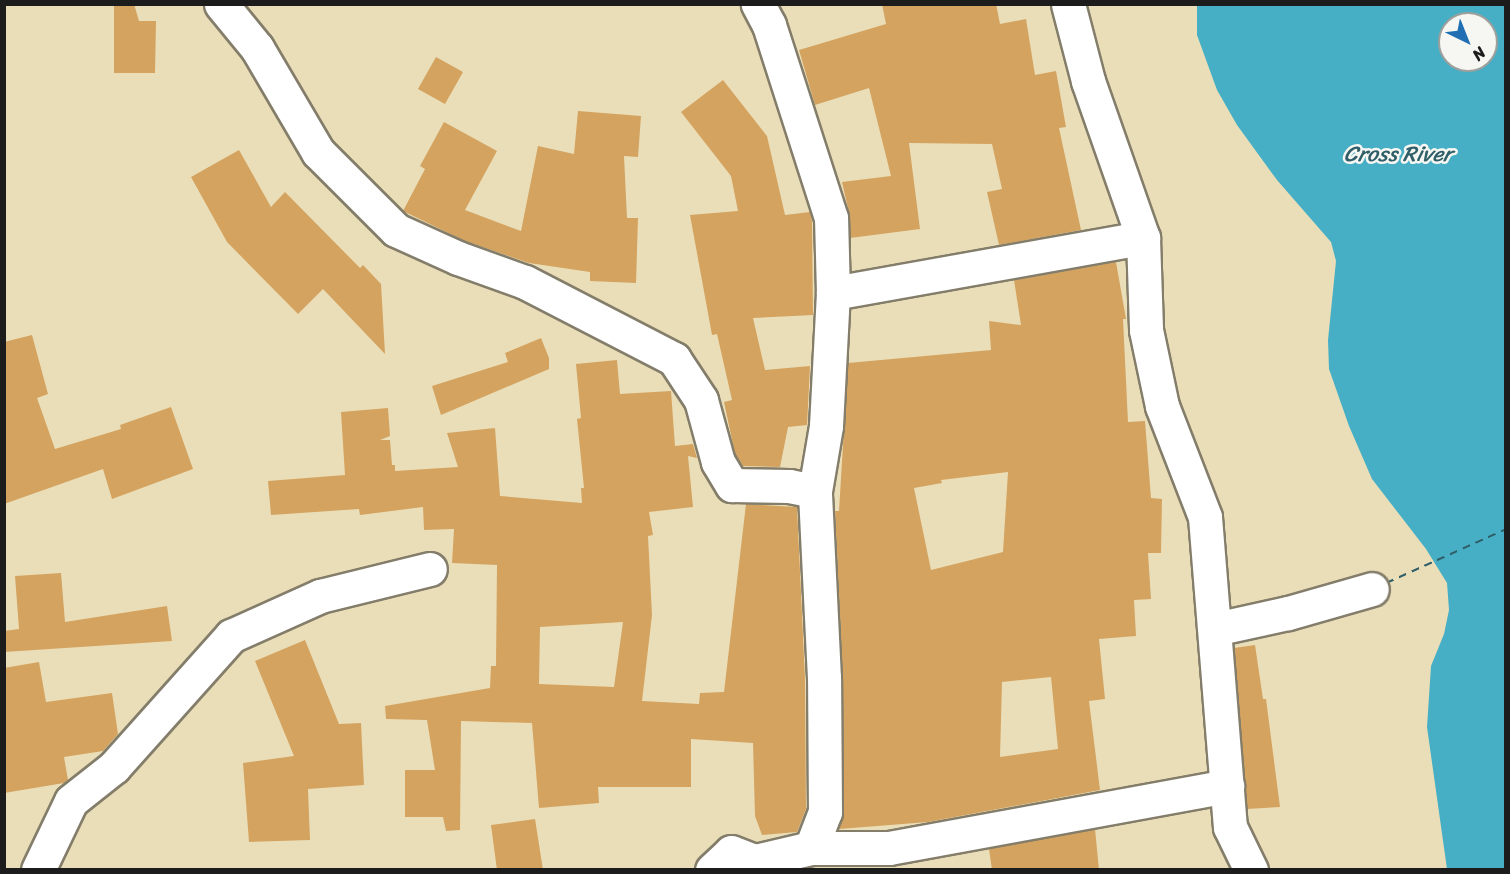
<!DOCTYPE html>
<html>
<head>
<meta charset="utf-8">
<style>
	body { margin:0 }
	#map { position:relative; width:1510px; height:874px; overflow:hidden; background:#eadeb9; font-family:Sriracha,sans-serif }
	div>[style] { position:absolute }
	.water>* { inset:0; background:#46afc5 }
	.ferry>* { height:1.5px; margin-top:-0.75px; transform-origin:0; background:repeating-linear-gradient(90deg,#2f5e68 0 8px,transparent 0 14px) }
	.building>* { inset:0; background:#d4a35f }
	.roads { filter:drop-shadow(2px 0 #837d6a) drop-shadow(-2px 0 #837d6a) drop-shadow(0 2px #837d6a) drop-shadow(0 -2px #837d6a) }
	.street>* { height:33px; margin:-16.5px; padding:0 16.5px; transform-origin:16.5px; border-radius:16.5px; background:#fff }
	span { translate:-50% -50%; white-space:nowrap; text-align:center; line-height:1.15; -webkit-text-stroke:5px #f6f6f2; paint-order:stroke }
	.water-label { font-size:22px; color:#2f5e68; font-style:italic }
	.frame { position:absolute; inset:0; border:6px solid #1c1c1c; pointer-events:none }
	.north { position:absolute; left:1438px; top:12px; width:60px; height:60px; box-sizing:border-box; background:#f6f6f2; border:2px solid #9f9f9c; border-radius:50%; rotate:137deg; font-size:16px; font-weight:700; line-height:24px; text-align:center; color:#1c1c1c }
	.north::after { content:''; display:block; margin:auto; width:21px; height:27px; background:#1f6fb2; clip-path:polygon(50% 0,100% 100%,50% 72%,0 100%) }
</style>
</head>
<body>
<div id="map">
	<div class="water">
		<div style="clip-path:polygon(evenodd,1197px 5px,1505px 5px,1505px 869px,1447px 869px,1427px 727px,1431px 666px,1444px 634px,1449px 610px,1447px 583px,1426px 549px,1372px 479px,1349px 426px,1329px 369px,1328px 340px,1336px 261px,1331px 242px,1277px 180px,1237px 125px,1217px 90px,1197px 35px,1197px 5px,1450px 24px,1486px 24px,1486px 60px,1450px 60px,1450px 24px)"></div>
	</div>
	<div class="ferry">
		<div style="left:1386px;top:583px;width:132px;rotate:-24.2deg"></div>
	</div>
	<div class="building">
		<div style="clip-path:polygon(114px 4px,134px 4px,139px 21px,156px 21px,155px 73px,114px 73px)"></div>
		<div style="clip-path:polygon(882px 4px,996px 4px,1000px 24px,1026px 19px,1035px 75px,1056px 71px,1066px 127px,1059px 128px,1081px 230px,999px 245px,987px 192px,1002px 189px,992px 144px,909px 143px,920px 229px,850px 238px,850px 217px,842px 182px,891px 176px,869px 88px,815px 105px,799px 50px,886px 24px)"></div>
		<div style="clip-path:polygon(436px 57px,463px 72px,445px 104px,418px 89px)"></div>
		<div style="clip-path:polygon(723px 80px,767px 136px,785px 215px,810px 212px,812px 221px,813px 315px,753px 318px,765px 370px,810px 366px,807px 425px,788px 427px,780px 467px,743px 466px,735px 454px,724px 402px,732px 400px,717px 334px,712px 335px,690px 215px,738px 211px,731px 176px,681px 112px)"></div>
		<div style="clip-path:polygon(578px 111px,641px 116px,638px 157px,624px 156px,627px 218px,638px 218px,636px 283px,590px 281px,590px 272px,529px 263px,465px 241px,403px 211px,425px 169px,420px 166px,444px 122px,497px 151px,465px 210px,521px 231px,538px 146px,574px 154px)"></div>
		<div style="clip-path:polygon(239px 150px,271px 207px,285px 192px,360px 268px,363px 265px,381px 284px,385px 354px,323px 289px,298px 314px,227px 242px,191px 177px)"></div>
		<div style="clip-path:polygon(evenodd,1116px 262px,1126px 319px,1123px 319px,1128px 422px,1145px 421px,1151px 498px,1162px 499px,1161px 553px,1148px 553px,1151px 599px,1134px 600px,1136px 636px,1099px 639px,1105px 699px,1089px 701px,1100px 790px,928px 822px,839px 829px,844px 812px,843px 678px,835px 511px,839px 511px,848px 363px,991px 350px,989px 321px,1021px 325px,1014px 280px,1116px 262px,1008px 472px,1003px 552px,931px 570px,914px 488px,942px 483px,941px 480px,1008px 472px,1116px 262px,1051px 677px,1058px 749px,1000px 757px,1002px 682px,1051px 677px)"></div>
		<div style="clip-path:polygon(32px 335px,48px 394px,37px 398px,55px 449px,121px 429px,120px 425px,171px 407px,193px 469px,112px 499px,103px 469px,4px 504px,4px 342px)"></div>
		<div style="clip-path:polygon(541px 338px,549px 358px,549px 369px,441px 415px,432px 386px,508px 362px,505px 353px)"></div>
		<div style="clip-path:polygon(evenodd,617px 360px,620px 394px,671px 391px,675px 446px,693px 444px,697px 458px,688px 456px,693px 507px,649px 512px,653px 535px,648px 536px,652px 615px,642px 701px,699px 704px,700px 693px,724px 692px,746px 504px,797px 507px,805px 679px,806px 809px,797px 832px,762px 835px,755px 816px,753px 743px,691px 739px,691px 787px,598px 787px,599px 803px,539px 808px,532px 723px,461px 721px,460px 830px,446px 831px,443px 817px,405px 817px,405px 770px,435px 770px,427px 720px,386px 719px,385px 706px,490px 688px,491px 666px,496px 666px,497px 565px,452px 563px,454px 529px,424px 530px,423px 507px,360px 515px,359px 509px,271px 515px,268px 481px,345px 475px,341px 412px,388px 408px,390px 436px,380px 440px,390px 440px,392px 465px,395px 465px,395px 471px,458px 467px,447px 433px,495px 428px,500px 496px,582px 503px,581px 488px,584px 488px,577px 419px,581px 418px,576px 364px,617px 360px,623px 622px,614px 687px,539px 684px,540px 627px,623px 622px)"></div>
		<div style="clip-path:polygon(61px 573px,65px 622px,167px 606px,172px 641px,4px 652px,4px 631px,19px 629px,15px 576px)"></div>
		<div style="clip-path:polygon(305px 640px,339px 724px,361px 723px,364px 785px,308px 789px,310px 840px,249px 842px,243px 763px,294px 756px,255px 661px)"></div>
		<div style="clip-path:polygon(1255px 645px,1263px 699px,1266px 699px,1280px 807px,1247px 809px,1234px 648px)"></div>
		<div style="clip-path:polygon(39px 662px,46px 702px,112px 693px,118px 734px,103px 751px,64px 757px,68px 780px,64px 783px,4px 793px,4px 668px)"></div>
		<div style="clip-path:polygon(535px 819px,543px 870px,497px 870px,491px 825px)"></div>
		<div style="clip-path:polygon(1095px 829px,1099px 870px,992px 870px,989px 849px)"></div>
	</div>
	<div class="roads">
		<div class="street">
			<div style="left:221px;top:4px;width:57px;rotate:50.7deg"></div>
			<div style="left:257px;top:48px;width:121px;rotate:59.6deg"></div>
			<div style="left:318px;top:152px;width:110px;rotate:45deg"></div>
			<div style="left:396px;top:230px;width:68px;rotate:24.3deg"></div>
			<div style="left:458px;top:258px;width:71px;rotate:19.7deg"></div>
			<div style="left:525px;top:282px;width:168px;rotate:27.3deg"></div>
			<div style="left:674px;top:359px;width:49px;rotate:56.6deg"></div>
			<div style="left:701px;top:400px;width:64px;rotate:74.7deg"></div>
			<div style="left:718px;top:462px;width:27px;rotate:59deg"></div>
			<div style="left:732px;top:485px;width:57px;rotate:1deg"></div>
			<div style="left:789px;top:486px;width:26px;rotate:11deg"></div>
			<div style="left:1068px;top:4px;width:80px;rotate:75.4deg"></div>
			<div style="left:1088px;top:81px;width:166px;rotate:70.7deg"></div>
			<div style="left:1143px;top:238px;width:92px;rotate:88.1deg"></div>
			<div style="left:1146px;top:330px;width:78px;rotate:78.1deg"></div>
			<div style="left:1162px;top:406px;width:119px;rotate:68.8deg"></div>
			<div style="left:1205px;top:517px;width:311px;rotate:85.4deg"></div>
			<div style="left:1230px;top:827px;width:48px;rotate:64deg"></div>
			<div style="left:833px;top:293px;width:315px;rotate:-10.1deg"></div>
			<div style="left:1215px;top:629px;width:75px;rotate:-12.4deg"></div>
			<div style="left:1288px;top:613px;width:87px;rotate:-15.9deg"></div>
			<div style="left:811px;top:848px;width:78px"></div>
			<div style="left:889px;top:848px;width:344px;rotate:-10.4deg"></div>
			<div style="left:38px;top:870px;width:76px;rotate:-64.4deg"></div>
			<div style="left:71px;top:801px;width:55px;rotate:-38.3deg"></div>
			<div style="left:114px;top:767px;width:176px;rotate:-48.2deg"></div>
			<div style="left:231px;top:636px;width:98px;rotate:-24.2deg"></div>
			<div style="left:320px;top:596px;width:113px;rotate:-13.8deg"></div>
			<div style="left:712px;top:870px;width:26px;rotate:-43deg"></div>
			<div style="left:731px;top:852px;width:26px;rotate:21deg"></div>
			<div style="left:755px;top:861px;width:57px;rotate:-13.1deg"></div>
			<div style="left:811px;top:848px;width:39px;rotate:-69deg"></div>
			<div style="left:825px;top:812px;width:134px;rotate:-90.4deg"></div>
			<div style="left:824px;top:678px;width:187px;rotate:-92.8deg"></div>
			<div style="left:815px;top:491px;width:66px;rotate:-80.4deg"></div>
			<div style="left:826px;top:426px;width:133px;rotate:-87deg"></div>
			<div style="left:833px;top:293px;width:75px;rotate:-91.5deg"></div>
			<div style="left:831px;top:218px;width:203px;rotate:-107.8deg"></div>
			<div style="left:769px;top:25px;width:24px;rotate:-118deg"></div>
		</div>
	</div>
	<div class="water-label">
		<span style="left:1398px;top:154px">Cross River</span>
	</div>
	<div class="frame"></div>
	<div class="north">N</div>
</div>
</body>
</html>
